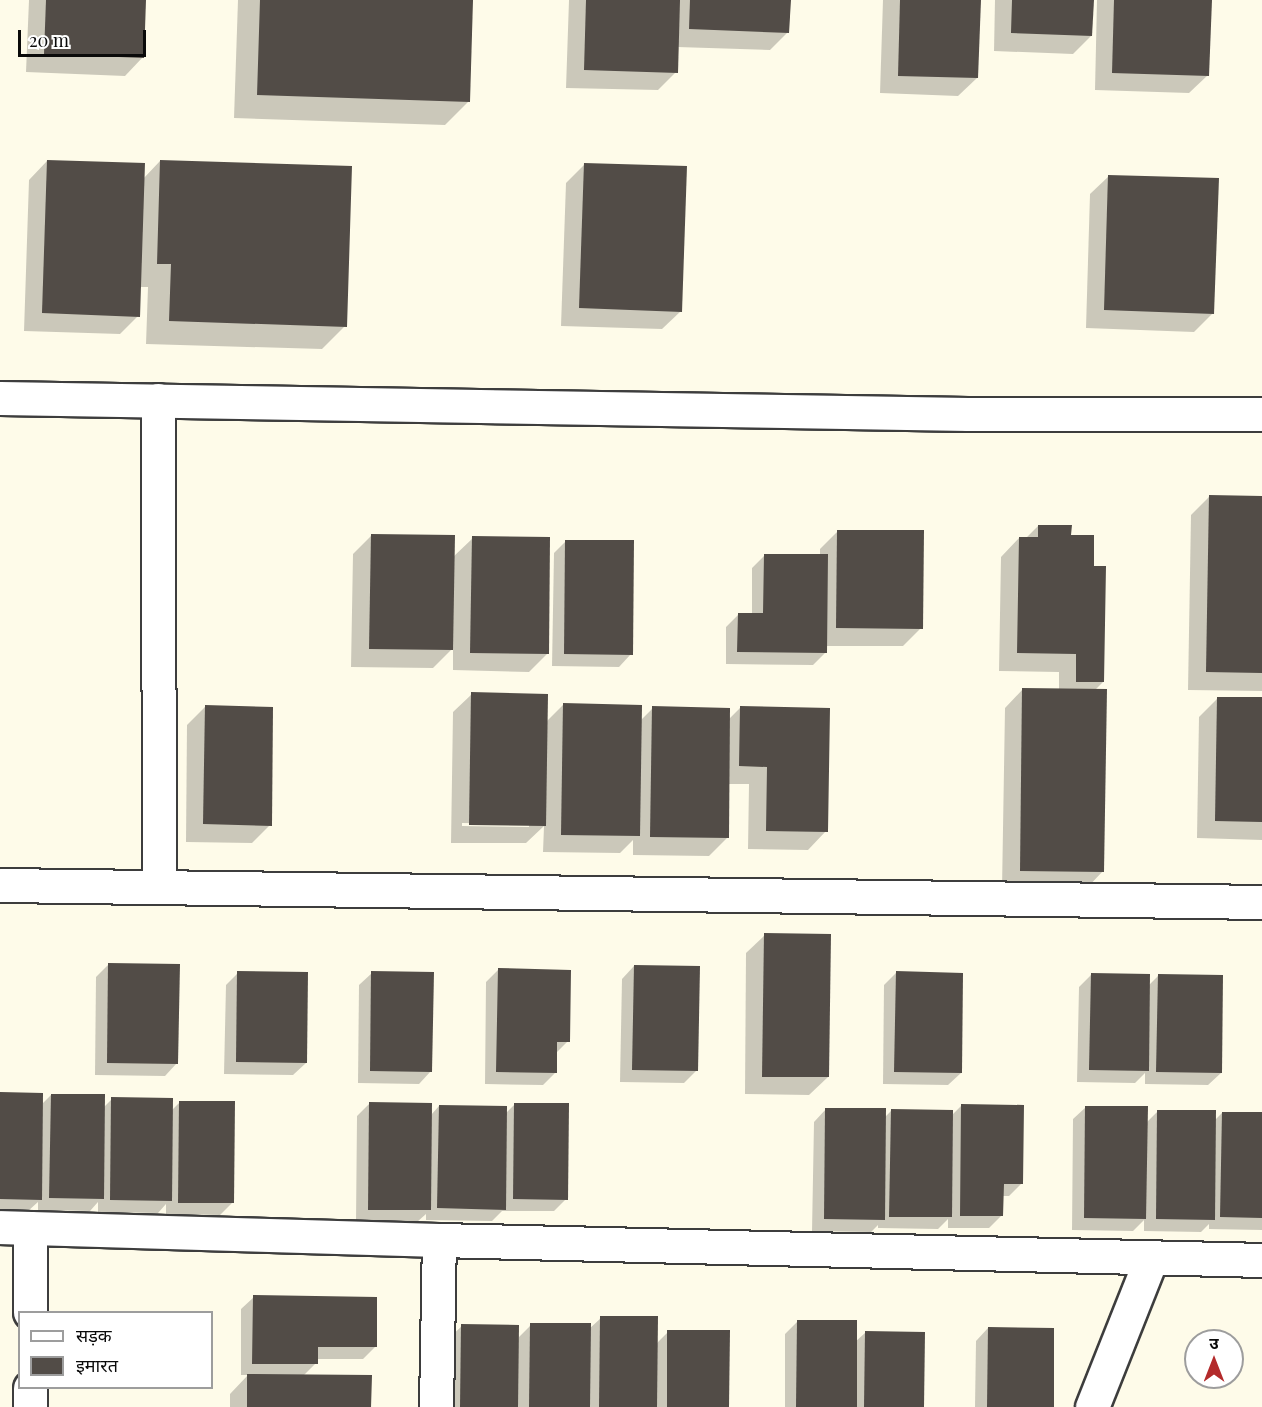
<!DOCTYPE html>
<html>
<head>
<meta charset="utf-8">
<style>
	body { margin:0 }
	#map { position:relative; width:1262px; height:1407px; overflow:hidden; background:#fefbe9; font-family:"Playfair Display","Noto Sans Devanagari",serif }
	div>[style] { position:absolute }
	.shadow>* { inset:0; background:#0003 }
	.building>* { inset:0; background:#524c47 }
	.roads { filter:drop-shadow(2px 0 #3d3d3d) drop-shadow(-2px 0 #3d3d3d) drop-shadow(0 2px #3d3d3d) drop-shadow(0 -2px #3d3d3d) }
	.minor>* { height:33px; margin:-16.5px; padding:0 16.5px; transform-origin:16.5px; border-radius:16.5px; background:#fff }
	span { translate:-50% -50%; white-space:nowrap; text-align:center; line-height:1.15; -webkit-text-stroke:6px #fff; paint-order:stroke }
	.legend { position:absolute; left:18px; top:1311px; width:195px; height:78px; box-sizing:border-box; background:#fff; border:2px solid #9d9d9d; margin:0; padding:8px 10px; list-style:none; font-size:18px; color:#0a0a0a }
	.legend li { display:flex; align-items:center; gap:12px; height:30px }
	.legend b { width:30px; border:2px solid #9d9d9d }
	.north { position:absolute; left:1184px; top:1329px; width:60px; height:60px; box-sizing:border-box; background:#fff; border:2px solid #9d9d9d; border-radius:50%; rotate:0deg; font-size:16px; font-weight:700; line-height:24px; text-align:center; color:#0a0a0a }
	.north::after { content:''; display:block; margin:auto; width:21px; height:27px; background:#b32a2b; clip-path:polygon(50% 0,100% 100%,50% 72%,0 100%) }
	.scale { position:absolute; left:18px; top:30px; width:128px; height:27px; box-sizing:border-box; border:3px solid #0a0a0a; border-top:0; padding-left:8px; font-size:18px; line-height:21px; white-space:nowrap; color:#0a0a0a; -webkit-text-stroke:4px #fff; paint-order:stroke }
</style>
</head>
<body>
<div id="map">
	<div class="shadow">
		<div style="clip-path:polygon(29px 0,145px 0,143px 57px,125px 76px,26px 72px)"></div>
		<div style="clip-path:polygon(238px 0,471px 0,468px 102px,445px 125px,234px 118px)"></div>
		<div style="clip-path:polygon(569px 0,789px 0,788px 32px,770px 50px,677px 47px,676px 72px,658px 90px,566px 88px)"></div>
		<div style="clip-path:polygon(883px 0,979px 0,977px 78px,958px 96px,880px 93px)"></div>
		<div style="clip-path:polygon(995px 0,1092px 0,1091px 36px,1073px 54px,994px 51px)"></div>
		<div style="clip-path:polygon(1097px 0,1210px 0,1208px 75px,1189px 93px,1095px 90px)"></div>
		<div style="clip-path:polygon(47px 161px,143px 179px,160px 161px,345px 326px,322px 349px,146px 344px,148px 287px,139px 287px,138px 316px,120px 334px,24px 331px,29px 180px)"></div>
		<div style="clip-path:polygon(585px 164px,681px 311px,662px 329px,561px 326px,566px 183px)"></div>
		<div style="clip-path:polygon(1109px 176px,1213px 313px,1194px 332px,1086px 328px,1090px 194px)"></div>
		<div style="clip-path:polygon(1209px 497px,1262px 497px,1262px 691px,1188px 690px,1191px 515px)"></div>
		<div style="clip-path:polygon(1038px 526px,1070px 536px,1092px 568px,1103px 682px,1094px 691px,1103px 871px,1085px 890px,1002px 889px,1005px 708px,1023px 689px,1059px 690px,1059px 672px,999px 671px,1001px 557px,1019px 538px,1026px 538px)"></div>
		<div style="clip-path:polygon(838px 531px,921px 628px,903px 646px,825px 646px,825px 653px,813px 665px,726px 664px,726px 627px,739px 614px,752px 614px,752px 568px,765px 555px,820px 556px,820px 549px)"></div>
		<div style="clip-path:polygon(372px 535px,453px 557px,473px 538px,547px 654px,529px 672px,453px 670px,453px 648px,433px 668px,351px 667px,353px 554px)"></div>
		<div style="clip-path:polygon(566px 541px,631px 654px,619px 667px,552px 666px,554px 553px)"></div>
		<div style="clip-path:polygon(evenodd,472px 694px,546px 722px,563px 705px,640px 721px,653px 708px,728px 720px,740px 708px,826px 831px,808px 850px,748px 849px,749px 784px,728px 784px,727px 838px,709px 856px,633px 855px,633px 840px,620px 853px,543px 852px,544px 826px,526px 843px,451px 843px,453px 712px,472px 694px,462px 823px,529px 824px,529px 827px,462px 826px,462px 823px)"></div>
		<div style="clip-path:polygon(1217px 699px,1262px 699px,1262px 840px,1197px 838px,1199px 717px)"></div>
		<div style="clip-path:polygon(205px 707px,270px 825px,252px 843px,186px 842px,187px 725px)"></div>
		<div style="clip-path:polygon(765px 935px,828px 1077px,809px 1095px,745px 1094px,746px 953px)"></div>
		<div style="clip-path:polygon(109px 964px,177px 1063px,165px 1076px,95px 1075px,96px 977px)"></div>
		<div style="clip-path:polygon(634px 966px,697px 1070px,684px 1083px,620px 1082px,622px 979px)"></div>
		<div style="clip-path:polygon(498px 970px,568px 1041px,555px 1054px,555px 1073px,543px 1085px,485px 1084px,486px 982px)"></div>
		<div style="clip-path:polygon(238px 973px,306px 1063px,293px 1075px,224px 1074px,226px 985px)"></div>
		<div style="clip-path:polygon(372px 973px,431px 1071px,419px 1084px,358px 1083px,359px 985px)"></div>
		<div style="clip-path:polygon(896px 973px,961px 1073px,948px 1085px,883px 1084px,884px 985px)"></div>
		<div style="clip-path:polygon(1091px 975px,1149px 985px,1158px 976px,1221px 1073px,1208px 1085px,1145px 1084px,1145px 1073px,1135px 1083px,1077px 1082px,1079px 987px)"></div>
		<div style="clip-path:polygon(0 1094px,41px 1105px,51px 1095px,104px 1107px,112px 1099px,171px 1111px,180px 1102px,232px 1203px,220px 1215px,166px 1214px,166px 1204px,158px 1213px,98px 1212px,98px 1202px,90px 1211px,38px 1210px,38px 1202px,28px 1211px,0 1211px)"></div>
		<div style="clip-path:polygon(370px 1103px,431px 1115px,439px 1106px,505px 1114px,515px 1104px,566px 1199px,554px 1211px,502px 1211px,492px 1221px,426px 1220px,426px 1214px,417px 1222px,356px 1221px,357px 1116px)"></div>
		<div style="clip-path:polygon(961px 1106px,1021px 1184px,1009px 1196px,1002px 1196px,1002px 1215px,989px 1228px,948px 1228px,948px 1219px,938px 1229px,878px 1228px,878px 1225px,871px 1232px,812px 1231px,814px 1122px,826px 1109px,885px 1117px,891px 1111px,952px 1115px)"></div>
		<div style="clip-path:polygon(1086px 1107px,1146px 1123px,1158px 1111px,1214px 1121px,1222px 1113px,1262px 1114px,1262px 1230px,1209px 1229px,1209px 1224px,1201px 1232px,1144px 1231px,1144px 1220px,1133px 1231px,1072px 1230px,1073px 1119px)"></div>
		<div style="clip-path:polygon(254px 1297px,375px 1347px,363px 1359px,316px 1359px,316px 1363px,303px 1376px,370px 1407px,230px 1407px,230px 1394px,248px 1375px,241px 1375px,241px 1309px)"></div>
		<div style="clip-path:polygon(601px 1318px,657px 1343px,668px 1332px,728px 1407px,448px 1407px,449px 1338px,462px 1326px,518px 1338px,531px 1325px,589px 1329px)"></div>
		<div style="clip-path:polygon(798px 1321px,855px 1342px,865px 1333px,923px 1407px,785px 1407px,785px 1334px)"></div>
		<div style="clip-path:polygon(988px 1328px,1052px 1407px,975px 1407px,976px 1341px)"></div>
	</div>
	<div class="building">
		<div style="clip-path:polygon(46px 0,146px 0,144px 58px,44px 54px)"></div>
		<div style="clip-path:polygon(260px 0,473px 0,470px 102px,257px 95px)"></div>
		<div style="clip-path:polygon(586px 0,680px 0,678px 73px,584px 70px)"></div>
		<div style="clip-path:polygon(690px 0,791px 0,789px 33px,689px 29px)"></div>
		<div style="clip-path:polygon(900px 0,981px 0,978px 78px,898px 76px)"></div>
		<div style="clip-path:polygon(1012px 0,1094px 0,1092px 36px,1011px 33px)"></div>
		<div style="clip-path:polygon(1114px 0,1212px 0,1209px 76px,1112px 73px)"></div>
		<div style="clip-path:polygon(47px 160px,145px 163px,140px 317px,42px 313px)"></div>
		<div style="clip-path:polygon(160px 160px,352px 166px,347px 327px,169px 321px,171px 264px,157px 264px)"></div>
		<div style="clip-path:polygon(584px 163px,687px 166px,682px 312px,579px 308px)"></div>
		<div style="clip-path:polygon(1108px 175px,1219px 178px,1214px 314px,1104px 310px)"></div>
		<div style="clip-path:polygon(1209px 495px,1262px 496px,1262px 673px,1206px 672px)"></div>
		<div style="clip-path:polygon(1038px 525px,1072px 525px,1071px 535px,1094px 535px,1094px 566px,1106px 566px,1104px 682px,1076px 682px,1076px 654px,1017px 653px,1019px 537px,1038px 537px)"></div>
		<div style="clip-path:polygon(837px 530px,924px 530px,923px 629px,836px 628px)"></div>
		<div style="clip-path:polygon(371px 534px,455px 535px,453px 650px,369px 649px)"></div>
		<div style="clip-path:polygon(472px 536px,550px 537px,549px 654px,470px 653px)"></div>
		<div style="clip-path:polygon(565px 540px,634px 540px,633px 655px,564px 654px)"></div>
		<div style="clip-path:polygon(764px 554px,828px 554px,827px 653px,737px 652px,738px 613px,763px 613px)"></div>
		<div style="clip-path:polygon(1022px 688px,1107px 689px,1104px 872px,1020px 871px)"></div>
		<div style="clip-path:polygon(471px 692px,548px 694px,546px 826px,469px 825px)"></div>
		<div style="clip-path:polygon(1217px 697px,1262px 697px,1262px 822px,1215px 821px)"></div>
		<div style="clip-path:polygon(563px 703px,642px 705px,640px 836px,561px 835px)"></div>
		<div style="clip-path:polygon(205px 705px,273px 707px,272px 826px,203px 824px)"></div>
		<div style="clip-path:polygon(652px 706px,730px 708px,729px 838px,650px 837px)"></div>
		<div style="clip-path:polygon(740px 706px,830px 708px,828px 832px,766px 831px,767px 767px,739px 766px)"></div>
		<div style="clip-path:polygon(764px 933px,831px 934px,829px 1077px,762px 1077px)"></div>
		<div style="clip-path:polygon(108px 963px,180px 964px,178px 1064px,107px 1063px)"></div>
		<div style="clip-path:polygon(634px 965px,700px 966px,698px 1071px,632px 1070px)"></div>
		<div style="clip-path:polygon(498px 968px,571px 970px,570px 1042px,557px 1042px,557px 1073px,496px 1072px)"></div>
		<div style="clip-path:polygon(237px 971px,308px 972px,307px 1063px,236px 1062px)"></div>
		<div style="clip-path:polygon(371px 971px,434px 972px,432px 1072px,370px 1071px)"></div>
		<div style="clip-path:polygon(896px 971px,963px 973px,962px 1073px,894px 1072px)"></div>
		<div style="clip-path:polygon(1091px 973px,1150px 974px,1149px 1071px,1089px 1070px)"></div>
		<div style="clip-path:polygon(1158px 974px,1223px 975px,1222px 1073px,1156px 1072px)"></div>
		<div style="clip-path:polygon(0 1092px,43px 1093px,42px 1200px,0 1199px)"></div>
		<div style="clip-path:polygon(51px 1094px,105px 1094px,104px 1199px,49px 1198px)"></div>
		<div style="clip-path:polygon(111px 1097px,173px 1098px,172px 1201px,110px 1200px)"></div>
		<div style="clip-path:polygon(179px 1101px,235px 1101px,234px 1203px,178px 1203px)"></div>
		<div style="clip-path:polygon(369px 1102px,432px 1103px,431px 1210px,368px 1210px)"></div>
		<div style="clip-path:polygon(514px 1103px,569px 1103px,568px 1200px,513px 1199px)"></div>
		<div style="clip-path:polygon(961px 1104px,1024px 1105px,1023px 1184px,1004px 1184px,1003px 1216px,960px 1216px)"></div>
		<div style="clip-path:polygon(439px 1105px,507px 1106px,506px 1210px,437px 1208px)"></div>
		<div style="clip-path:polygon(1085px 1106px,1148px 1106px,1146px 1219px,1084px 1218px)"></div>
		<div style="clip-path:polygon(825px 1108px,886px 1108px,885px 1220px,824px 1219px)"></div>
		<div style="clip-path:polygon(891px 1109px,953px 1110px,952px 1217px,889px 1217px)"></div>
		<div style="clip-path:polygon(1157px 1110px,1216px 1110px,1215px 1220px,1156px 1219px)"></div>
		<div style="clip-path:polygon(1222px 1112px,1262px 1112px,1262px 1218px,1220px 1217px)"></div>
		<div style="clip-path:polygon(253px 1295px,377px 1297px,377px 1347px,318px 1347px,318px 1364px,252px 1364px)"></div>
		<div style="clip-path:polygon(600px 1316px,658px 1316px,657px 1407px,599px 1407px)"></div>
		<div style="clip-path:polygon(797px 1320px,857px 1320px,857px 1407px,796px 1407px)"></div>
		<div style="clip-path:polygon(530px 1323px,591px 1323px,590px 1407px,529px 1407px)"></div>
		<div style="clip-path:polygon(461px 1324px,519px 1325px,518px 1407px,460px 1407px)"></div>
		<div style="clip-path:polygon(988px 1327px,1054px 1328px,1054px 1407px,987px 1407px)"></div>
		<div style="clip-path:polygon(667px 1330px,730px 1330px,729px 1407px,667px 1407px)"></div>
		<div style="clip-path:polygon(865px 1331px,925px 1332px,924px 1407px,864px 1407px)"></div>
		<div style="clip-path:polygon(247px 1374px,372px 1375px,371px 1407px,247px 1407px)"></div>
	</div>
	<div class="roads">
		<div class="minor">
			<div style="left:0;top:398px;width:968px;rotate:0.95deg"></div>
			<div style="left:968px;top:414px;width:294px"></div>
			<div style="left:158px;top:400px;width:487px;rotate:89.9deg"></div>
			<div style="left:0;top:885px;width:1262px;rotate:0.77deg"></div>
			<div style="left:0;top:1227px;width:439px;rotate:1.7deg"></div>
			<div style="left:439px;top:1240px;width:823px;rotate:1.39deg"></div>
			<div style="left:30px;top:1228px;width:84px;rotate:90deg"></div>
			<div style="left:30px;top:1388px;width:19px;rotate:90deg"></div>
			<div style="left:436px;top:1407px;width:167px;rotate:-89deg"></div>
			<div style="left:1092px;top:1407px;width:159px;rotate:-68.3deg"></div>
		</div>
	</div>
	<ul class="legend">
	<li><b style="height:8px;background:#fff"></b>सड़क</li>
	<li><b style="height:16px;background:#524c47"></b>इमारत</li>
	</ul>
	<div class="north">उ</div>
	<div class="scale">20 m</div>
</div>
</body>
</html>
